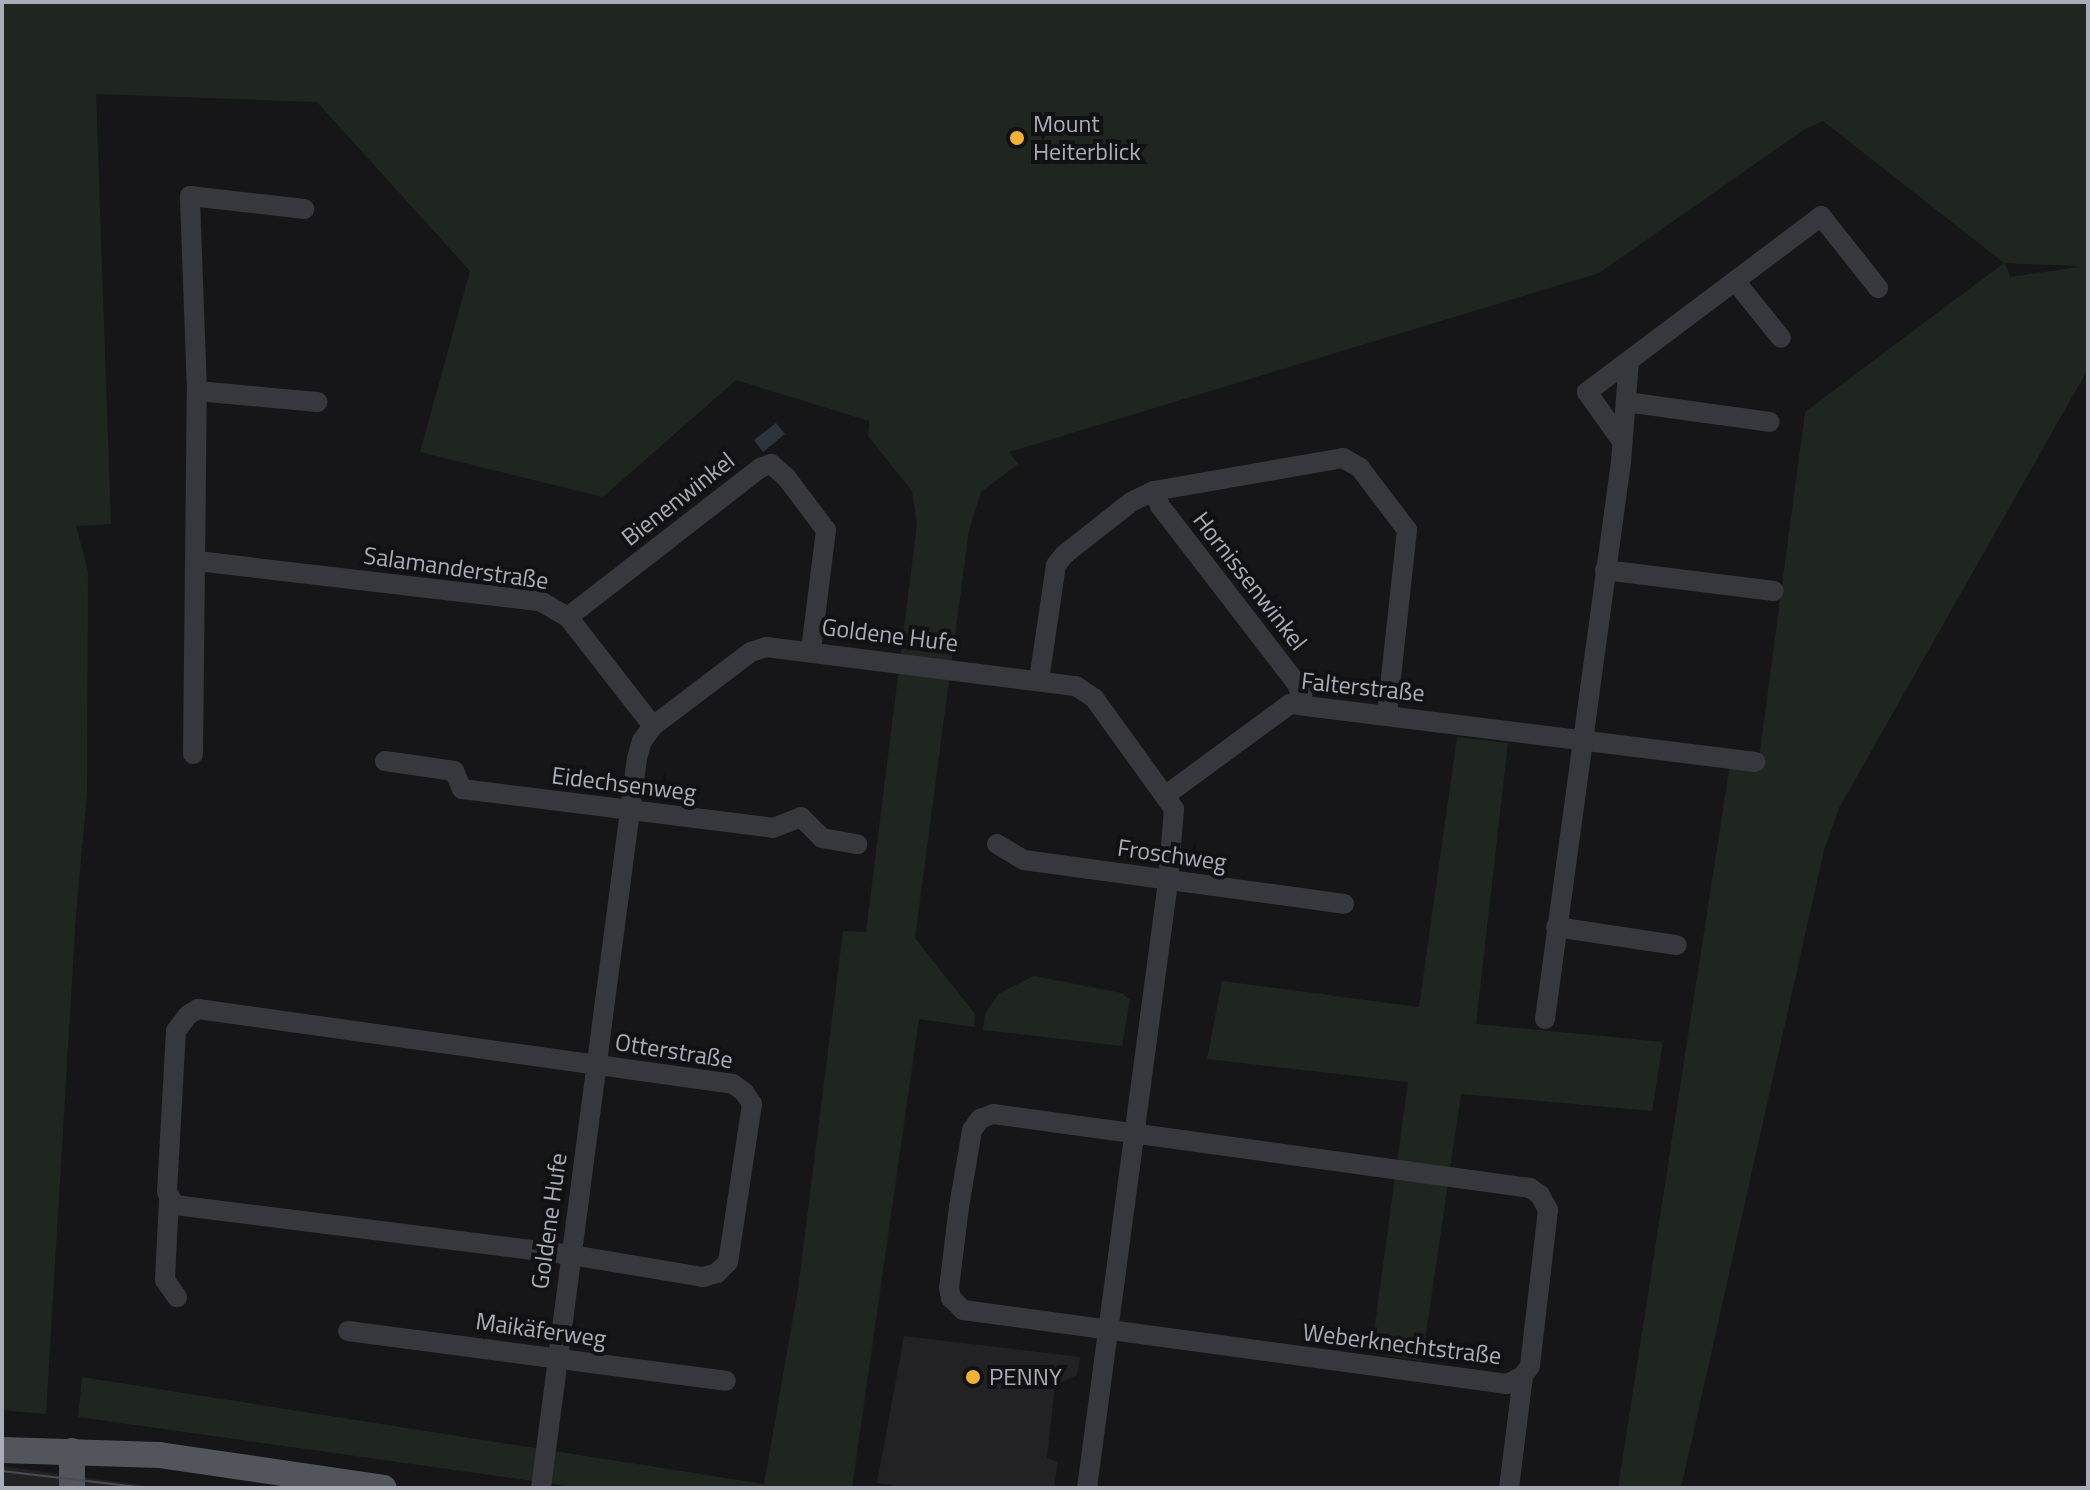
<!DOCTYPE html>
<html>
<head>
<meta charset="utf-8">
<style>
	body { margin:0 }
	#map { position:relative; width:2090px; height:1490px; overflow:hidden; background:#161618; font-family:"Titillium Web",sans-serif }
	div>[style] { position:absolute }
	.built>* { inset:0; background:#222225 }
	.green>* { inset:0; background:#1e261f }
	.water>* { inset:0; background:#2c353c }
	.minor>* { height:20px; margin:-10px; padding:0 10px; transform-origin:10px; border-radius:10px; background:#37383d }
	.major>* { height:26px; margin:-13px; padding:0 13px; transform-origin:13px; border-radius:13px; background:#53555c }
	.tram>* { height:2px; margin:-1px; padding:0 1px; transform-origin:1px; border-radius:1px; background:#4a4c52 }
	.dots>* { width:22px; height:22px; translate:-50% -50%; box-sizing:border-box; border:4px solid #111113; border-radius:50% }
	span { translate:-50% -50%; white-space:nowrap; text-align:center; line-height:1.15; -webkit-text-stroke:8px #111113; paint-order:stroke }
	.poi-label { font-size:24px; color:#a8adb8 }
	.left { translate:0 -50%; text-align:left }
	.street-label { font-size:24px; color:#a8adb8 }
	.frame { position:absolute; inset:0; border:4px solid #a8adb8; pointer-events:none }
</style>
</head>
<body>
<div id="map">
	<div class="built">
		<div style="clip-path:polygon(904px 1336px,1080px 1357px,1077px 1375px,1055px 1385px,1047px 1458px,1058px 1462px,1054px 1488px,910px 1488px,877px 1483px)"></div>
		<div style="clip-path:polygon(2px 1466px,162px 1488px,2px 1486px)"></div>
	</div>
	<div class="green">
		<div style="clip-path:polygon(evenodd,2px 2px,2088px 2px,2088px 369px,1839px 808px,1824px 850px,1681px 1488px,1618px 1488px,1730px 764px,1758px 766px,1805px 412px,2004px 263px,1823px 121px,1805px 129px,1599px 273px,1009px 452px,1018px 464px,981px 492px,969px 530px,915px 938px,975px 1014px,974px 1027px,919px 1019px,852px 1488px,582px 1488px,78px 1417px,82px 1377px,764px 1484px,798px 1289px,843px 931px,866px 932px,917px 524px,912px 491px,868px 436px,869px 421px,736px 380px,603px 497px,420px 452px,470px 271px,317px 102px,96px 94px,111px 524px,76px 526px,88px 571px,87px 793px,76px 914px,46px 1414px,2px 1410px,2px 2px,2005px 263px,2077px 266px,2078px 267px,2010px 277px,2005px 263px)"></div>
		<div style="clip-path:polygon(1457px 737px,1508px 743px,1476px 1024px,1663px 1042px,1652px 1111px,1461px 1094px,1422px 1361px,1371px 1353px,1408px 1082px,1207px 1059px,1222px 981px,1419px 1007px)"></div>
		<div style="clip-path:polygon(1034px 976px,1122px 993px,1130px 1000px,1122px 1046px,983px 1030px,985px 1014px,998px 994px)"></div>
	</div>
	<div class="water">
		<div style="clip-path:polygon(776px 423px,785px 434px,763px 452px,754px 440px)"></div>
	</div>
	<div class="minor">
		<div style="left:1735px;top:281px;width:73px;rotate:51.1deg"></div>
		<div style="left:197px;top:391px;width:121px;rotate:5.2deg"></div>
		<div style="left:1626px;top:402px;width:145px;rotate:7.9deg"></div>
		<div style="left:1621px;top:440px;width:59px;rotate:-125.3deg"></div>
		<div style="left:1587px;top:392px;width:293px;rotate:-36.9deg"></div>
		<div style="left:1821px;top:216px;width:92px;rotate:51.6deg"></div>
		<div style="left:1154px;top:491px;width:16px;rotate:68deg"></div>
		<div style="left:1160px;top:506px;width:221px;rotate:52.4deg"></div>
		<div style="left:1295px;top:681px;width:16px;rotate:63deg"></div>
		<div style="left:1302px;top:695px;width:8px;rotate:97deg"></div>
		<div style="left:197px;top:561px;width:345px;rotate:6.7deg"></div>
		<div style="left:540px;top:601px;width:32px;rotate:30deg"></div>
		<div style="left:568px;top:617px;width:138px;rotate:52.1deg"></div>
		<div style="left:1605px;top:570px;width:170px;rotate:7.1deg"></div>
		<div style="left:568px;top:617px;width:243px;rotate:-37.8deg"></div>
		<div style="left:760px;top:468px;width:12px;rotate:-20deg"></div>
		<div style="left:771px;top:464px;width:20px;rotate:41deg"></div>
		<div style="left:786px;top:477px;width:66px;rotate:53deg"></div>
		<div style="left:826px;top:530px;width:122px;rotate:97.1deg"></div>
		<div style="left:1039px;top:680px;width:116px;rotate:-81.6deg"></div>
		<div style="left:1056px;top:565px;width:14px;rotate:-51deg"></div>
		<div style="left:1065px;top:554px;width:84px;rotate:-38.2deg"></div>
		<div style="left:1131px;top:502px;width:25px;rotate:-26deg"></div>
		<div style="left:1154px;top:491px;width:192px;rotate:-9.9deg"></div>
		<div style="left:1343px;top:458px;width:20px;rotate:30deg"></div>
		<div style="left:1360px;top:468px;width:78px;rotate:52.8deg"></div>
		<div style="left:1407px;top:530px;width:186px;rotate:96.2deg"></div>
		<div style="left:193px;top:754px;width:363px;rotate:-89.4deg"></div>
		<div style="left:197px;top:391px;width:195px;rotate:-92.1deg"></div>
		<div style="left:190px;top:196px;width:115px;rotate:6.5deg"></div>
		<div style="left:385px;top:761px;width:70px;rotate:8.2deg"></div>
		<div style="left:454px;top:771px;width:20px;rotate:66deg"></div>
		<div style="left:462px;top:789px;width:313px;rotate:7.1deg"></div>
		<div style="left:773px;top:828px;width:30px;rotate:-21deg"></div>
		<div style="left:801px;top:817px;width:30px;rotate:45deg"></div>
		<div style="left:822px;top:838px;width:36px;rotate:10deg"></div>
		<div style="left:1166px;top:795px;width:154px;rotate:-36.3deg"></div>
		<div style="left:1290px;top:704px;width:469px;rotate:7.1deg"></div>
		<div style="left:997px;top:844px;width:31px;rotate:31deg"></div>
		<div style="left:1024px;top:860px;width:323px;rotate:7.8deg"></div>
		<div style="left:1556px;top:927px;width:122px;rotate:8.5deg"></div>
		<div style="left:198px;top:1009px;width:540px;rotate:7.98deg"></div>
		<div style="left:733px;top:1084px;width:14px;rotate:36deg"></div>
		<div style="left:744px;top:1092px;width:14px;rotate:56deg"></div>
		<div style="left:752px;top:1104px;width:160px;rotate:98.6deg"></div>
		<div style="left:728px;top:1262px;width:16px;rotate:135deg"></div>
		<div style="left:717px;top:1273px;width:15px;rotate:164deg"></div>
		<div style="left:703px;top:1277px;width:134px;rotate:-170.5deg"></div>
		<div style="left:571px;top:1255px;width:399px;rotate:-172.8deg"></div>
		<div style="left:175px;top:1205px;width:15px;rotate:-122deg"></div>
		<div style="left:167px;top:1192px;width:161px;rotate:-86.8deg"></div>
		<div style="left:176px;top:1031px;width:20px;rotate:-53deg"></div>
		<div style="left:188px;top:1015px;width:12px;rotate:-31deg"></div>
		<div style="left:1545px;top:1019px;width:562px;rotate:-82.23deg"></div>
		<div style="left:1621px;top:462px;width:101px;rotate:-85.5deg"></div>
		<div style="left:993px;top:1114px;width:542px;rotate:7.85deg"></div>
		<div style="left:1530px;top:1188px;width:12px;rotate:35deg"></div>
		<div style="left:1540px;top:1195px;width:17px;rotate:62deg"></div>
		<div style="left:1548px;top:1210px;width:157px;rotate:96.6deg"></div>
		<div style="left:1530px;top:1366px;width:12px;rotate:125deg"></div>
		<div style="left:1523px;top:1376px;width:18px;rotate:153deg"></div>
		<div style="left:1507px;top:1384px;width:549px;rotate:-172.25deg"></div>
		<div style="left:963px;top:1310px;width:17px;rotate:-135deg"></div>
		<div style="left:951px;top:1298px;width:10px;rotate:-101deg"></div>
		<div style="left:949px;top:1288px;width:82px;rotate:-83deg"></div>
		<div style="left:959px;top:1207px;width:78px;rotate:-80.4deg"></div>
		<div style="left:972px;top:1130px;width:14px;rotate:-54deg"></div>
		<div style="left:980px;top:1119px;width:14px;rotate:-21deg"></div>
		<div style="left:169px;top:1200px;width:80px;rotate:92.9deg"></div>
		<div style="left:165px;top:1280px;width:21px;rotate:55deg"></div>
		<div style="left:348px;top:1331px;width:381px;rotate:7.5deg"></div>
		<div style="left:541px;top:1488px;width:736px;rotate:-82.51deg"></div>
		<div style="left:637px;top:758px;width:18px;rotate:-74deg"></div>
		<div style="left:642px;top:741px;width:19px;rotate:-54deg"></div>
		<div style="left:653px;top:726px;width:123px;rotate:-37.1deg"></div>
		<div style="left:751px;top:652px;width:16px;rotate:-18deg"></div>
		<div style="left:766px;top:647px;width:312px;rotate:7.2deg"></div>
		<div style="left:1076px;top:686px;width:22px;rotate:34deg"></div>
		<div style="left:1094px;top:698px;width:137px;rotate:54.2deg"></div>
		<div style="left:1174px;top:809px;width:73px;rotate:94.7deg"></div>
		<div style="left:1168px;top:882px;width:611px;rotate:97.61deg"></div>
		<div style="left:1509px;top:1488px;width:113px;rotate:-82.9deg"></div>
	</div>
	<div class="major">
		<div style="left:2px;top:1450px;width:157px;rotate:1.8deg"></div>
		<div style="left:159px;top:1455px;width:227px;rotate:8.3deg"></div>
		<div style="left:72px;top:1488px;width:37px;rotate:-90deg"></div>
	</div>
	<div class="tram">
		<div style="left:2px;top:1471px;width:145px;rotate:6.7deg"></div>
	</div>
	<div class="dots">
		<div style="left:1017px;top:138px;background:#f2b134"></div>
		<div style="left:973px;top:1377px;background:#f2b134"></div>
	</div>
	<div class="poi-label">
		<span class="left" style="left:1033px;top:138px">Mount<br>Heiterblick</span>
		<span class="left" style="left:989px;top:1377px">PENNY</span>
	</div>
	<div class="street-label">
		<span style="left:678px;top:499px;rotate:-38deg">Bienenwinkel</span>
		<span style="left:456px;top:568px;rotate:8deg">Salamanderstraße</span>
		<span style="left:1250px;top:581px;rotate:52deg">Hornissenwinkel</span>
		<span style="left:890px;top:635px;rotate:7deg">Goldene Hufe</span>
		<span style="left:1363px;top:687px;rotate:6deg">Falterstraße</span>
		<span style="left:624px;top:784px;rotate:7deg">Eidechsenweg</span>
		<span style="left:1172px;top:855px;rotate:8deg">Froschweg</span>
		<span style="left:674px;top:1051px;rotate:9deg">Otterstraße</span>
		<span style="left:549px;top:1221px;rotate:-82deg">Goldene Hufe</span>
		<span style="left:541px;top:1330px;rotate:8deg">Maikäferweg</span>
		<span style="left:1402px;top:1344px;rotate:7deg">Weberknechtstraße</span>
	</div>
	<div class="frame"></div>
</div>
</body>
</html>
